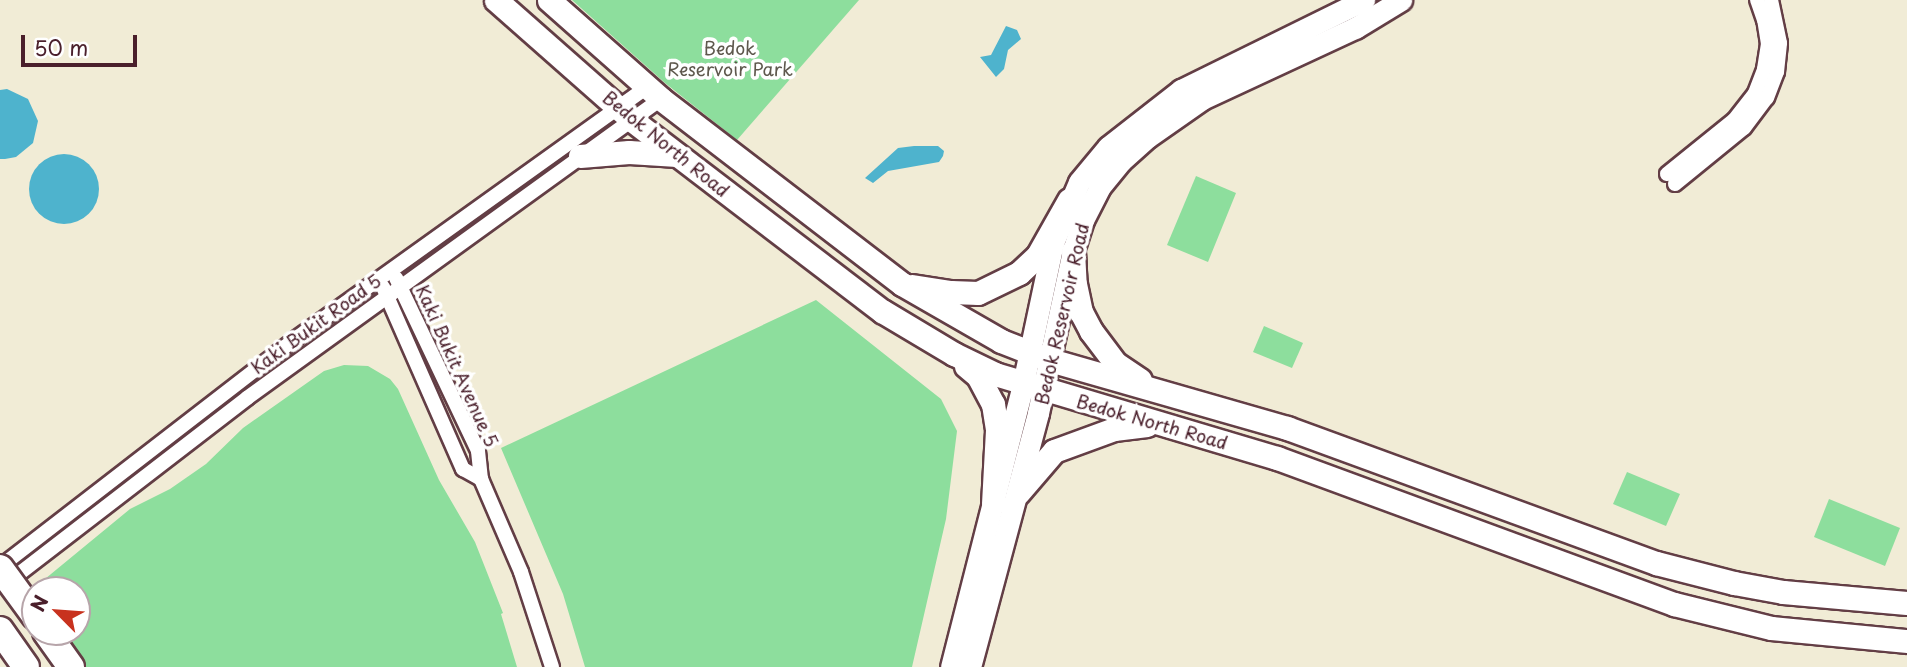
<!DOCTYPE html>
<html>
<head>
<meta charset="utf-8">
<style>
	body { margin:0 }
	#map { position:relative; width:1907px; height:667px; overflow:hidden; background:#f1ecd6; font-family:"Playpen Sans",sans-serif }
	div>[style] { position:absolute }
	.green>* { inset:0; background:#8dde9d }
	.water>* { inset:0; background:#4eb3cd }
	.round { border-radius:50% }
	.roads { filter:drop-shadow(2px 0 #633e45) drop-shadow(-2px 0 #633e45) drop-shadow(0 2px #633e45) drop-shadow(0 -2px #633e45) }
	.street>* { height:14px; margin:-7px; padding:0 7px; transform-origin:7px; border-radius:7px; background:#fff }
	.secondary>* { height:21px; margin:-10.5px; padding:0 10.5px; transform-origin:10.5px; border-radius:10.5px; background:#fff }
	.primary>* { height:23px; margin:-11.5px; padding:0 11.5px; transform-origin:11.5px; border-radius:11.5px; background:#fff }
	.highway>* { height:26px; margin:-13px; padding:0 13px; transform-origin:13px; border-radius:13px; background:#fff }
	.bridges { filter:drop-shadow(2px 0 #633e45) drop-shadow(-2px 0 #633e45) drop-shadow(0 2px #633e45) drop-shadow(0 -2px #633e45) }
	.highway-bridge>* { height:26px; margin:-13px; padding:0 13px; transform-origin:13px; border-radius:13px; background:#fff }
	span { translate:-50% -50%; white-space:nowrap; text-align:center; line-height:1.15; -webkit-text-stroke:7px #fff; paint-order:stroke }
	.park-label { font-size:18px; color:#5e584d }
	.street-label { font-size:18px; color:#4a1f2b }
	.north { position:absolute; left:21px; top:576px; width:70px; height:70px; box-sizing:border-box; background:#fff; border:2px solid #b7a5aa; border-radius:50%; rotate:295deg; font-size:19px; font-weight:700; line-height:28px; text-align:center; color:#4a1f2b }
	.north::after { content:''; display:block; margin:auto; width:24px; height:32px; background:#c8321e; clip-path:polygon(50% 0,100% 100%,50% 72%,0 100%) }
	.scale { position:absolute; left:21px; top:35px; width:116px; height:32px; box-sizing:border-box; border:4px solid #4a1f2b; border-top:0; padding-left:9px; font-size:21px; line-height:24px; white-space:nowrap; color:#4a1f2b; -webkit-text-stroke:5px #fff; paint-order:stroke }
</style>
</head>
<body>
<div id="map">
	<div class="green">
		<div style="clip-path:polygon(572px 0,859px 0,737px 140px,665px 83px)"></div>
		<div style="clip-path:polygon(1196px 176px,1236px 193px,1208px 262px,1167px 245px)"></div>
		<div style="clip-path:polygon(816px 300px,941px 399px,957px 431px,946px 519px,912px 667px,585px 667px,563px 594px,501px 448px)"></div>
		<div style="clip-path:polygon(1264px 326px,1303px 343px,1292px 368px,1253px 352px)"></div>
		<div style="clip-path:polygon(344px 365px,368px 366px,390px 379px,398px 389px,439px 480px,475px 542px,503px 613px,501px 614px,517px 667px,86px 667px,63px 632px,77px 632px,77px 590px,34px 588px,130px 509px,170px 489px,206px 464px,243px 428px,324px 371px)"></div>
		<div style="clip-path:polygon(1627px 472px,1680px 494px,1666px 526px,1613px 504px)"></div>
		<div style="clip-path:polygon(1829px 499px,1900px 528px,1885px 566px,1814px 537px)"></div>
	</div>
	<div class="water">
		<div style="clip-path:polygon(1006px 26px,1017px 30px,1021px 39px,1008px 50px,1004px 69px,996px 77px,980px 57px,991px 55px)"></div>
		<div style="clip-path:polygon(7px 89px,28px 99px,38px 121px,33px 143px,16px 157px,5px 159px,0 159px,0 90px)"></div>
		<div style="clip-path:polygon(914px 146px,938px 146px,944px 151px,943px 156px,939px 162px,888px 171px,873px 183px,865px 178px,898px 148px)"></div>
		<div class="round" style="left:29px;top:154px;width:70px;height:70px"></div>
	</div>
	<div class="roads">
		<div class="street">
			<div style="left:1667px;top:174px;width:86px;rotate:-38.9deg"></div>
			<div style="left:1734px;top:120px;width:34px;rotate:-52deg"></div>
			<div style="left:1755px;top:93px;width:26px;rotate:-69deg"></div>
			<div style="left:1764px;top:69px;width:25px;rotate:-81deg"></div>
			<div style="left:1768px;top:44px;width:24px;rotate:-99deg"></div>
			<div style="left:1764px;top:20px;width:21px;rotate:-109deg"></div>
			<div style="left:1675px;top:184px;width:89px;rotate:-39.1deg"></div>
			<div style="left:1744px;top:128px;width:38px;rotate:-53deg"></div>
			<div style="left:1767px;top:98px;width:28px;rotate:-69deg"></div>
			<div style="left:1777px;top:72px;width:29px;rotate:-84deg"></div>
			<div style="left:1780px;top:43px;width:44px;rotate:-101.8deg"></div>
			<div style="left:396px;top:278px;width:191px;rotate:64.6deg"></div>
			<div style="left:478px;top:451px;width:28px;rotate:84deg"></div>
			<div style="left:481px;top:479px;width:101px;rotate:66.7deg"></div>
			<div style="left:521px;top:572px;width:100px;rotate:71.9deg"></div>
			<div style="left:383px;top:287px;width:199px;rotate:66.3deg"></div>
			<div style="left:463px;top:469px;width:21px;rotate:29deg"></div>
			<div style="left:0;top:567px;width:368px;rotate:-37.7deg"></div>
			<div style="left:291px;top:342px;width:438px;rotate:-35.6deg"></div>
			<div style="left:7px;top:583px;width:303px;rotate:-37.6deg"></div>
			<div style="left:247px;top:398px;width:511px;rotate:-35.84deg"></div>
		</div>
		<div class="secondary">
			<div style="left:951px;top:667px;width:292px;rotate:-75.7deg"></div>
			<div style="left:1023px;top:384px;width:144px;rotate:-78deg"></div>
			<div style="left:1053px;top:243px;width:66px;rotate:-66.9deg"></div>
			<div style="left:1079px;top:182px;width:45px;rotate:-50.4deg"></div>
			<div style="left:1108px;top:147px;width:93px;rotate:-38deg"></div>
			<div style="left:1181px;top:90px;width:204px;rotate:-26.2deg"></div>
			<div style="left:970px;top:667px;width:263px;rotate:-75deg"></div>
			<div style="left:1038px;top:413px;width:166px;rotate:-77.8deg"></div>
			<div style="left:1073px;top:251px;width:33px;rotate:-72deg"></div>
			<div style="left:1083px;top:220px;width:36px;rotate:-63deg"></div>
			<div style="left:1099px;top:188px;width:35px;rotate:-51deg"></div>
			<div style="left:1121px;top:161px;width:36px;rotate:-42deg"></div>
			<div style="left:1148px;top:137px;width:66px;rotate:-35.1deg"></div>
			<div style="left:1202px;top:99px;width:169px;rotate:-24.9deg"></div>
			<div style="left:1355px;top:28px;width:54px;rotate:-31.3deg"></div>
		</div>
		<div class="primary">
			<div style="left:496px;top:0;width:181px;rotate:41.4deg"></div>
			<div style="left:632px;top:120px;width:315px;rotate:37.4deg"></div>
			<div style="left:882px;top:311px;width:84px;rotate:30.8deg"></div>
			<div style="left:954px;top:354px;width:46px;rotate:26deg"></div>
			<div style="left:995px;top:374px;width:294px;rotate:16.6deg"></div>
			<div style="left:1277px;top:458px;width:423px;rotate:20.2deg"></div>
			<div style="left:1674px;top:604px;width:100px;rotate:13.9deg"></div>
			<div style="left:1771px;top:628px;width:137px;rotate:5.5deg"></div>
			<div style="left:549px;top:0;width:149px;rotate:41.5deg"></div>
			<div style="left:661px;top:99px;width:304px;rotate:37.5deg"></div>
			<div style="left:902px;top:284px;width:114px;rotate:29.9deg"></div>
			<div style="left:1001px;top:341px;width:53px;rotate:21.2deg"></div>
			<div style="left:1050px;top:360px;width:247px;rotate:16deg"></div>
			<div style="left:1287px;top:428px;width:393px;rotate:20.1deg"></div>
			<div style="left:1656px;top:563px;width:81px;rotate:14.4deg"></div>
			<div style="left:1734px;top:583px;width:50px;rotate:10.4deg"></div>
			<div style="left:1783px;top:592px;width:124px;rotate:5.1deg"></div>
			<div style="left:580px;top:156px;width:49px;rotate:-4.7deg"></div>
			<div style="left:629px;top:152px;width:48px;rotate:3.6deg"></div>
			<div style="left:1073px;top:251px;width:33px;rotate:87deg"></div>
			<div style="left:1075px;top:284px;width:29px;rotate:78deg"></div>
			<div style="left:1081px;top:312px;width:21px;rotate:62deg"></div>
			<div style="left:1091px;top:331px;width:40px;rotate:53deg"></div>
			<div style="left:1115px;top:363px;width:30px;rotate:34deg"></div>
			<div style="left:912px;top:286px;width:39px;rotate:9deg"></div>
			<div style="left:951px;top:292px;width:27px;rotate:2deg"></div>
			<div style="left:978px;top:293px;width:46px;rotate:-26deg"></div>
			<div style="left:1019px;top:273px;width:26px;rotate:-43deg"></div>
			<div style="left:1038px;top:255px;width:63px;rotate:-60.6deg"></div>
			<div style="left:966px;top:366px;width:16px;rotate:40deg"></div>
			<div style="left:978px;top:376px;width:32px;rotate:62deg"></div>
			<div style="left:993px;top:404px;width:26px;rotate:81deg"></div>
			<div style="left:997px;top:430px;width:73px;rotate:93.1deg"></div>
			<div style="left:1018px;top:493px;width:55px;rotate:-49.4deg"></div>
			<div style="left:1054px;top:451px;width:64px;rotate:-20.1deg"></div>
			<div style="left:1114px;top:429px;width:33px;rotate:-7deg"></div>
		</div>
		<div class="highway">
			<div style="left:0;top:630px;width:45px;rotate:54.9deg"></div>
			<div style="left:46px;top:632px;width:43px;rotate:54.5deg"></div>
		</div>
	</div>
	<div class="bridges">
		<div class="highway-bridge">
			<div style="left:0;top:568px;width:59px;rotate:53.9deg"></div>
		</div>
	</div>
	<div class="park-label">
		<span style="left:730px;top:59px">Bedok<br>Reservoir Park</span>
	</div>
	<div class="street-label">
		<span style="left:666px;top:144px;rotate:39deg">Bedok North Road</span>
		<span style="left:1062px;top:314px;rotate:-77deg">Bedok Reservoir Road</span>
		<span style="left:316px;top:324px;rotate:-36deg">Kaki Bukit Road 5</span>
		<span style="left:457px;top:366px;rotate:66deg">Kaki Bukit Avenue 5</span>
		<span style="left:1152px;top:422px;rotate:16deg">Bedok North Road</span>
	</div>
	<div class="north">N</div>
	<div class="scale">50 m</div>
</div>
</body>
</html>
